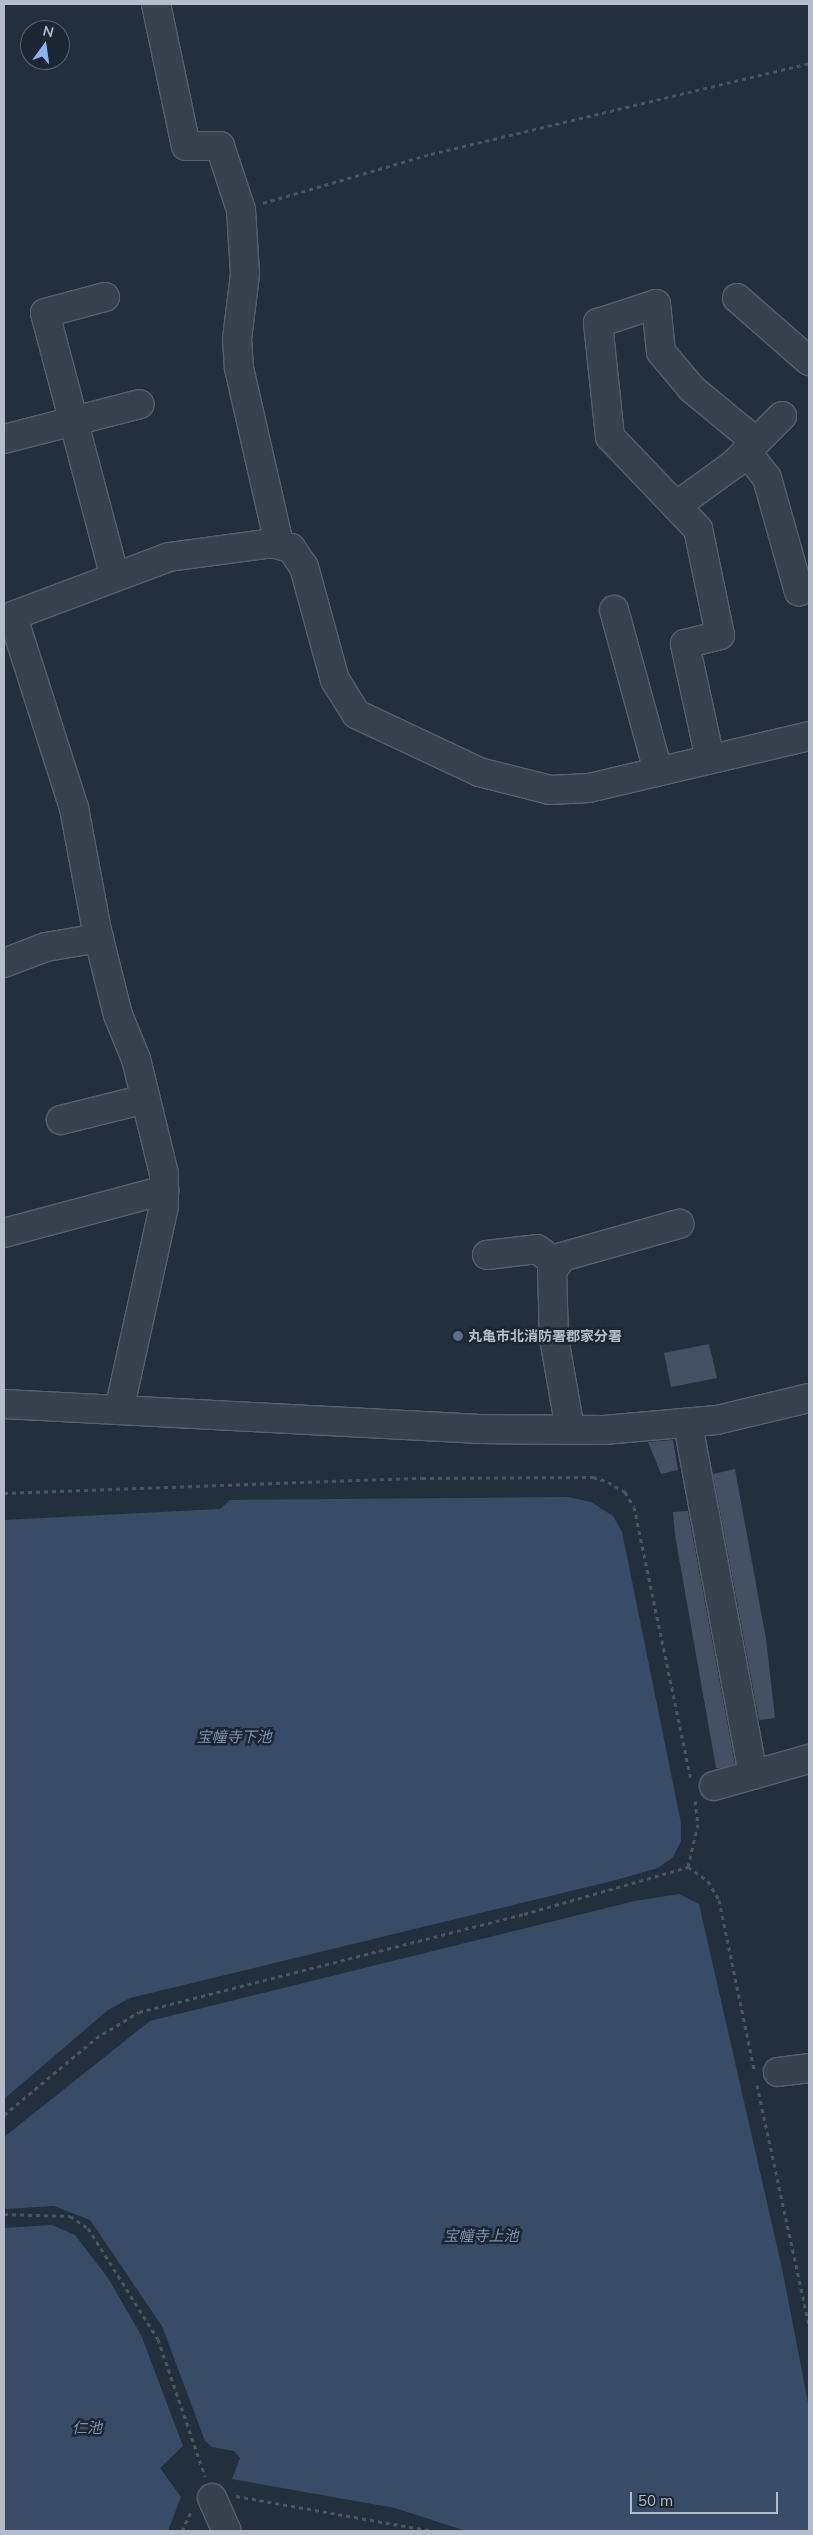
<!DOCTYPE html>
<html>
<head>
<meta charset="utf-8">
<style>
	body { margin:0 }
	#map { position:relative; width:813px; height:2535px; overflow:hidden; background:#242f3e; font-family:Mulish,"Noto Sans JP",sans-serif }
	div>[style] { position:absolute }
	.water>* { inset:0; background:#394c67 }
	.building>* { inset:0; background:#455162 }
	.path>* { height:3px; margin-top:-1.5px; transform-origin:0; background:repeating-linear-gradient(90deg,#44595c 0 4px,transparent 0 8px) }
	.roads { filter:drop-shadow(1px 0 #565f6c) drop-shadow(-1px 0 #565f6c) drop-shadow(0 1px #565f6c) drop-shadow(0 -1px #565f6c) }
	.minor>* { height:28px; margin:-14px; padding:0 14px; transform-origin:14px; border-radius:14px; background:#38414e }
	.dots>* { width:14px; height:14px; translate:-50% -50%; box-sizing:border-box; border:2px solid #1d2633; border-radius:50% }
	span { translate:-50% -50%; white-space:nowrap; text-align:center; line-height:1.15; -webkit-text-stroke:5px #1d2633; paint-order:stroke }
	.poi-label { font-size:14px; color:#b4bcc9; font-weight:700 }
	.left { translate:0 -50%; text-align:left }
	.water-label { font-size:15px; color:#7c92b1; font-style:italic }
	.frame { position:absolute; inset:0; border:5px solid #b4bcc9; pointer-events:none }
	.north { position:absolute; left:20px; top:20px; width:50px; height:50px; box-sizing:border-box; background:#1d2633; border:1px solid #59626f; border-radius:50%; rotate:14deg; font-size:14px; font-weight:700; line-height:20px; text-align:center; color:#b4bcc9 }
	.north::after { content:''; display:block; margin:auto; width:18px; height:22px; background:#8ab4f8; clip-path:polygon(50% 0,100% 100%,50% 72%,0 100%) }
	.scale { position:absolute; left:630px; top:2492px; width:148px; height:22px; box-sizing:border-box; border:2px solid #b4bcc9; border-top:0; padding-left:6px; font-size:15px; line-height:18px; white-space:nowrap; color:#b4bcc9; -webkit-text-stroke:4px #1d2633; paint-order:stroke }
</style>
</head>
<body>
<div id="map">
	<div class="water">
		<div style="clip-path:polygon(568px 1497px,591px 1502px,613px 1516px,622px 1532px,681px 1823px,681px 1841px,673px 1857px,658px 1868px,616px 1880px,130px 1998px,108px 2010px,4px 2099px,4px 1520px,220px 1509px,230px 1500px)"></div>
		<div style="clip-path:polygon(679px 1894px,699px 1904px,783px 2273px,809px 2408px,809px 2531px,466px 2531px,395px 2508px,232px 2479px,240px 2458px,234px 2451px,212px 2447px,205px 2441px,162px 2326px,90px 2220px,54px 2206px,4px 2209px,4px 2137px,150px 2021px,635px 1901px)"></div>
		<div style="clip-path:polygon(52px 2225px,75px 2235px,108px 2278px,141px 2335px,183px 2446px,160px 2468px,181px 2497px,168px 2531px,4px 2531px,4px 2228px)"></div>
	</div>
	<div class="building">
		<div style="clip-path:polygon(709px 1344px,717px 1378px,671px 1387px,664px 1353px)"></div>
		<div style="clip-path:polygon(673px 1440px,678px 1470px,661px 1474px,648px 1442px)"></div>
		<div style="clip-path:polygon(735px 1469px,766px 1639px,775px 1718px,759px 1720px,713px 1474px)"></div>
		<div style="clip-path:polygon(688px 1511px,735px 1764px,721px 1768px,716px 1768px,675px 1535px,673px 1512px)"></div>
	</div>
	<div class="path">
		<div style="left:263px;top:203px;width:175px;rotate:-16.3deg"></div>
		<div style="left:431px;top:154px;width:389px;rotate:-13.5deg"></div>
		<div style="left:4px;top:1493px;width:418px;rotate:-2.1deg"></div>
		<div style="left:422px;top:1478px;width:171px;rotate:-0.3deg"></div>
		<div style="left:593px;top:1477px;width:16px;rotate:18deg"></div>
		<div style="left:608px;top:1482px;width:20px;rotate:30deg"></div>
		<div style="left:625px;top:1492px;width:17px;rotate:59deg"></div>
		<div style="left:634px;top:1507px;width:279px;rotate:78.2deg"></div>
		<div style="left:695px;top:1801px;width:23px;rotate:83deg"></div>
		<div style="left:698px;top:1824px;width:44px;rotate:103.1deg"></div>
		<div style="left:688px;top:1867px;width:24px;rotate:35deg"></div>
		<div style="left:708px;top:1881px;width:22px;rotate:60deg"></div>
		<div style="left:719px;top:1900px;width:173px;rotate:78.3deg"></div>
		<div style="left:757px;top:2085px;width:247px;rotate:77.8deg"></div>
		<div style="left:4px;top:2115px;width:120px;rotate:-39.9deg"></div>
		<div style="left:96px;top:2038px;width:50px;rotate:-31.2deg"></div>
		<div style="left:139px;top:2012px;width:397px;rotate:-14.3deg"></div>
		<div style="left:524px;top:1914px;width:171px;rotate:-16deg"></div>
		<div style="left:4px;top:2214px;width:66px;rotate:1.7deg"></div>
		<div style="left:70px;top:2216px;width:22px;rotate:34deg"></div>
		<div style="left:88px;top:2228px;width:131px;rotate:57.8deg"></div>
		<div style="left:158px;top:2339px;width:145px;rotate:71.1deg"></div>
		<div style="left:236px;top:2496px;width:200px;rotate:10.1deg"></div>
		<div style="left:182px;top:2531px;width:23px;rotate:-65deg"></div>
	</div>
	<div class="roads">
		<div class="minor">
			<div style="left:156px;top:4px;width:145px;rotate:78.1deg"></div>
			<div style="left:186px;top:146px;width:34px"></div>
			<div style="left:220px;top:146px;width:67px;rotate:71.8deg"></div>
			<div style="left:241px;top:210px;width:64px;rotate:86.4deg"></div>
			<div style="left:245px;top:274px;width:65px;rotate:97deg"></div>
			<div style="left:237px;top:339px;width:29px;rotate:86deg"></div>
			<div style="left:239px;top:368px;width:180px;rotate:77.2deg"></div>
			<div style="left:105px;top:297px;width:62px;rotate:165.1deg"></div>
			<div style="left:45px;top:313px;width:271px;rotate:75.2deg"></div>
			<div style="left:737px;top:298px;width:96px;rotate:41.2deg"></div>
			<div style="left:4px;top:439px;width:140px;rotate:-14.4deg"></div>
			<div style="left:746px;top:451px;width:34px;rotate:52deg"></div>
			<div style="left:767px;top:478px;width:118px;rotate:74.3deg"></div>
			<div style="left:676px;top:506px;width:72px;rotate:-35.9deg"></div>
			<div style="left:734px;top:464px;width:68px;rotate:-45deg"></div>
			<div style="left:614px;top:610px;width:167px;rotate:74.7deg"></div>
			<div style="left:13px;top:617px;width:201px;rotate:72.3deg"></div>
			<div style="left:74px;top:808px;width:125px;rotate:79.4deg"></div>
			<div style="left:97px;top:931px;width:87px;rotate:76deg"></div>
			<div style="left:118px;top:1015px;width:48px;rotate:67.8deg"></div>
			<div style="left:136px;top:1059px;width:118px;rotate:76.3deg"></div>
			<div style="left:164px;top:1174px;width:32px;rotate:90deg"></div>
			<div style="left:164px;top:1206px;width:209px;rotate:102.4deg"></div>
			<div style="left:4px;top:619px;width:176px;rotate:-20.6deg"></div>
			<div style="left:169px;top:557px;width:104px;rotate:-7.7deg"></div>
			<div style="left:272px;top:543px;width:20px;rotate:15deg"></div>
			<div style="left:291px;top:548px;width:23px;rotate:56deg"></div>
			<div style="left:304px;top:567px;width:117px;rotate:74.7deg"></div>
			<div style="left:335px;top:680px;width:40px;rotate:58deg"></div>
			<div style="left:356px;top:714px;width:136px;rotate:25.2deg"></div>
			<div style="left:479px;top:772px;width:73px;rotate:14.2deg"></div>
			<div style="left:550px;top:790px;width:39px;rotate:-3deg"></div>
			<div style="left:589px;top:788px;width:226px;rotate:-13.3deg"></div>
			<div style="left:710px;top:759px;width:118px;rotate:-102.3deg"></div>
			<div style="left:685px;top:644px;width:36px;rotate:-14deg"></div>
			<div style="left:720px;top:635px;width:108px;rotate:-101.7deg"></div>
			<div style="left:698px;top:529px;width:127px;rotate:-133.7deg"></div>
			<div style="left:610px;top:437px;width:115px;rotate:-96deg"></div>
			<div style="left:598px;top:323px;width:61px;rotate:-18.1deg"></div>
			<div style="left:656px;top:304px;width:48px;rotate:84.1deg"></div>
			<div style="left:661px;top:352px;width:48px;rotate:50deg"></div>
			<div style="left:692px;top:389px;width:82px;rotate:39.5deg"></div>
			<div style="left:4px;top:963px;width:45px;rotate:-20.9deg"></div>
			<div style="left:46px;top:947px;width:54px;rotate:-9.6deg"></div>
			<div style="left:61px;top:1120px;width:87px;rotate:-14deg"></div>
			<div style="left:4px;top:1233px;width:166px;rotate:-15deg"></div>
			<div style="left:487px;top:1255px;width:50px;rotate:-6.8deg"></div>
			<div style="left:537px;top:1249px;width:25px;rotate:37deg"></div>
			<div style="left:4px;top:1404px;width:473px;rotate:3deg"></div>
			<div style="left:476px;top:1429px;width:128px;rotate:0.4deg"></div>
			<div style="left:604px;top:1430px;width:113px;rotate:-5.1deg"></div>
			<div style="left:717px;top:1420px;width:95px;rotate:-13.4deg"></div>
			<div style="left:688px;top:1424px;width:357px;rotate:79.5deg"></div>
			<div style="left:570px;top:1429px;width:92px;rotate:-100deg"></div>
			<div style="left:554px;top:1338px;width:67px;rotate:-91.7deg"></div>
			<div style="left:552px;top:1271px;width:17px;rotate:-54deg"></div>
			<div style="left:562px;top:1257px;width:122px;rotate:-15.8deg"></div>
			<div style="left:714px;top:1786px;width:99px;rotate:-15.9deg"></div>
			<div style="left:778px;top:2072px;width:31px;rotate:-7deg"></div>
			<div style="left:212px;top:2498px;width:36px;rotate:66deg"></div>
		</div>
	</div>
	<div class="dots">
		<div style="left:458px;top:1336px;background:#5c6f8a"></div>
	</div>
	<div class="poi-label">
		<span class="left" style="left:468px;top:1336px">丸亀市北消防署郡家分署</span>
	</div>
	<div class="water-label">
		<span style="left:234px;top:1737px">宝幢寺下池</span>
		<span style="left:481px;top:2236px">宝幢寺上池</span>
		<span style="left:87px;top:2428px">仁池</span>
	</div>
	<div class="frame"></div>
	<div class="north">N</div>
	<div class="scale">50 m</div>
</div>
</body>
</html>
